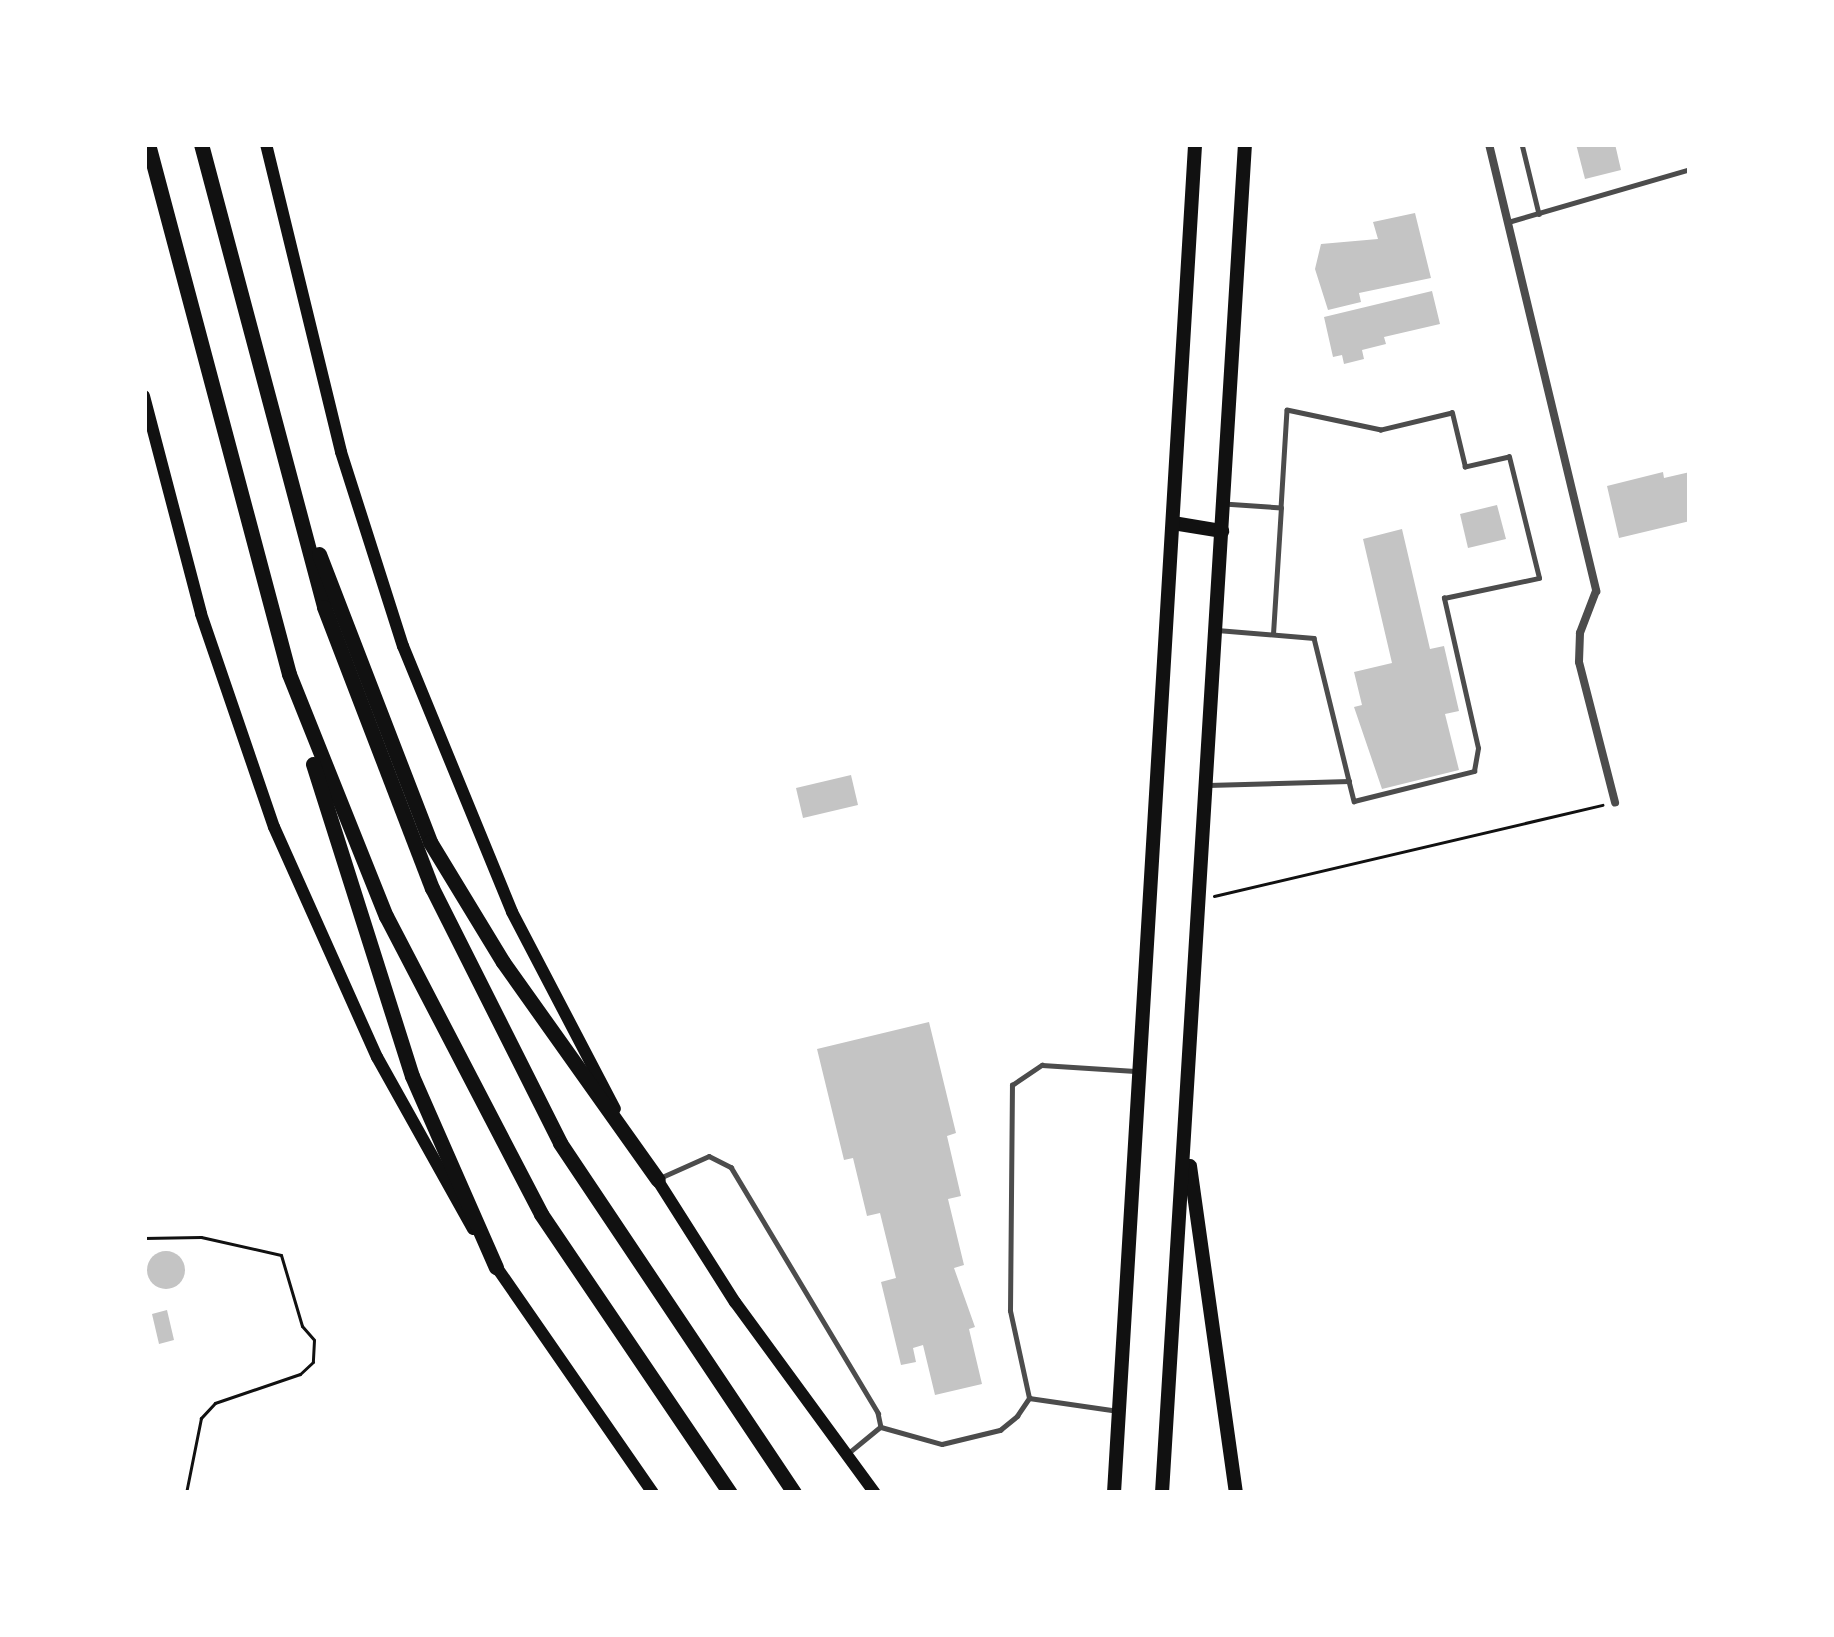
<!DOCTYPE html>
<html>
<head>
<meta charset="utf-8">
<style>
	body { margin:0 }
	#map { position:relative; width:1834px; height:1637px; overflow:hidden; background:#fff; font-family:"Asap Condensed",sans-serif }
	div>[style] { position:absolute }
	.building>* { inset:0; background:#c4c4c4 }
	.round { border-radius:50% }
	.path>* { height:3px; margin:-1.5px; padding:0 1.5px; transform-origin:1.5px; border-radius:1.5px; background:#111 }
	.service>* { height:4.5px; margin:-2.25px; padding:0 2.25px; transform-origin:2.25px; border-radius:2.25px; background:#4c4c4c }
	.minor>* { height:8px; margin:-4px; padding:0 4px; transform-origin:4px; border-radius:4px; background:#4c4c4c }
	.secondary>* { height:12px; margin:-6px; padding:0 6px; transform-origin:6px; border-radius:6px; background:#111 }
	.trunk>* { height:14px; margin:-7px; padding:0 7px; transform-origin:7px; border-radius:7px; background:#111 }
	.motorway>* { height:15px; margin:-7.5px; padding:0 7.5px; transform-origin:7.5px; border-radius:7.5px; background:#111 }
	span { translate:-50% -50%; white-space:nowrap; text-align:center; line-height:1.15; -webkit-text-stroke:10px #fff; paint-order:stroke }
	.frame { position:absolute; inset:0; border:147px solid #fff; pointer-events:none }
</style>
</head>
<body>
<div id="map">
	<div class="building">
		<div style="clip-path:polygon(1576px 144px,1615px 144px,1621px 170px,1585px 179px)"></div>
		<div style="clip-path:polygon(1415px 213px,1431px 278px,1359px 293px,1361px 302px,1328px 310px,1315px 269px,1321px 244px,1378px 239px,1373px 222px)"></div>
		<div style="clip-path:polygon(1432px 291px,1440px 324px,1384px 337px,1386px 344px,1362px 350px,1364px 359px,1344px 364px,1342px 355px,1333px 357px,1324px 317px)"></div>
		<div style="clip-path:polygon(1663px 472px,1664px 478px,1690px 472px,1690px 521px,1619px 538px,1607px 486px)"></div>
		<div style="clip-path:polygon(1497px 505px,1506px 539px,1468px 548px,1460px 514px)"></div>
		<div style="clip-path:polygon(1402px 529px,1430px 649px,1444px 646px,1459px 711px,1445px 714px,1459px 770px,1382px 789px,1354px 707px,1362px 705px,1354px 672px,1392px 663px,1363px 539px)"></div>
		<div style="clip-path:polygon(851px 775px,858px 805px,803px 818px,796px 788px)"></div>
		<div style="clip-path:polygon(929px 1022px,956px 1133px,947px 1136px,961px 1196px,948px 1199px,964px 1265px,954px 1268px,975px 1327px,969px 1329px,982px 1384px,935px 1395px,923px 1345px,913px 1348px,916px 1362px,901px 1365px,881px 1282px,896px 1278px,880px 1213px,867px 1216px,853px 1158px,844px 1160px,817px 1049px)"></div>
		<div class="round" style="left:147px;top:1251px;width:38px;height:38px"></div>
		<div style="clip-path:polygon(167px 1310px,174px 1340px,159px 1344px,152px 1314px)"></div>
	</div>
	<div class="path">
		<div style="left:1214px;top:896px;width:399px;rotate:-13.2deg"></div>
		<div style="left:144px;top:1238px;width:57px;rotate:-1deg"></div>
		<div style="left:201px;top:1237px;width:82px;rotate:12.7deg"></div>
		<div style="left:281px;top:1255px;width:74px;rotate:73.5deg"></div>
		<div style="left:302px;top:1326px;width:18px;rotate:49deg"></div>
		<div style="left:314px;top:1340px;width:22px;rotate:93deg"></div>
		<div style="left:313px;top:1362px;width:18px;rotate:137deg"></div>
		<div style="left:300px;top:1374px;width:90px;rotate:161.2deg"></div>
		<div style="left:215px;top:1403px;width:21px;rotate:133deg"></div>
		<div style="left:201px;top:1418px;width:76px;rotate:101.3deg"></div>
	</div>
	<div class="service">
		<div style="left:1522px;top:144px;width:72px;rotate:76.3deg"></div>
		<div style="left:1508px;top:222px;width:190px;rotate:-16.2deg"></div>
		<div style="left:1217px;top:630px;width:97px;rotate:4.7deg"></div>
		<div style="left:1314px;top:638px;width:147px;rotate:76.2deg"></div>
		<div style="left:1273px;top:634px;width:126px;rotate:-86.4deg"></div>
		<div style="left:1208px;top:785px;width:141px;rotate:-1.6deg"></div>
		<div style="left:1349px;top:781px;width:21px;rotate:76deg"></div>
		<div style="left:1354px;top:801px;width:124px;rotate:-14deg"></div>
		<div style="left:1474px;top:771px;width:23px;rotate:-80deg"></div>
		<div style="left:1478px;top:748px;width:154px;rotate:-102.8deg"></div>
		<div style="left:1444px;top:598px;width:97px;rotate:-11.9deg"></div>
		<div style="left:1539px;top:578px;width:125px;rotate:-103.9deg"></div>
		<div style="left:1509px;top:457px;width:45px;rotate:167.2deg"></div>
		<div style="left:1465px;top:467px;width:56px;rotate:-103.5deg"></div>
		<div style="left:1452px;top:413px;width:73px;rotate:166.5deg"></div>
		<div style="left:1381px;top:430px;width:96px;rotate:-168deg"></div>
		<div style="left:1287px;top:410px;width:98px;rotate:93.5deg"></div>
		<div style="left:1281px;top:508px;width:57px;rotate:-176deg"></div>
		<div style="left:662px;top:1177px;width:51px;rotate:-24.1deg"></div>
		<div style="left:709px;top:1156px;width:25px;rotate:27deg"></div>
		<div style="left:731px;top:1167px;width:287px;rotate:59.1deg"></div>
		<div style="left:878px;top:1413px;width:14px;rotate:78deg"></div>
		<div style="left:881px;top:1427px;width:43px;rotate:140.7deg"></div>
		<div style="left:1029px;top:1398px;width:90px;rotate:8.3deg"></div>
		<div style="left:881px;top:1427px;width:63px;rotate:15.6deg"></div>
		<div style="left:942px;top:1444px;width:60px;rotate:-13.6deg"></div>
		<div style="left:1000px;top:1430px;width:22px;rotate:-39deg"></div>
		<div style="left:1017px;top:1416px;width:22px;rotate:-56deg"></div>
		<div style="left:1029px;top:1398px;width:89px;rotate:-102.3deg"></div>
		<div style="left:1010px;top:1311px;width:226px;rotate:-89.5deg"></div>
		<div style="left:1012px;top:1085px;width:36px;rotate:-34deg"></div>
		<div style="left:1042px;top:1065px;width:93px;rotate:3.7deg"></div>
	</div>
	<div class="minor">
		<div style="left:1489px;top:144px;width:460px;rotate:76.5deg"></div>
		<div style="left:1596px;top:591px;width:45px;rotate:110.9deg"></div>
		<div style="left:1580px;top:633px;width:29px;rotate:92deg"></div>
		<div style="left:1579px;top:662px;width:145px;rotate:75.6deg"></div>
	</div>
	<div class="secondary">
		<div style="left:266px;top:144px;width:317px;rotate:76.3deg"></div>
		<div style="left:341px;top:452px;width:204px;rotate:72.3deg"></div>
		<div style="left:403px;top:646px;width:287px;rotate:67.7deg"></div>
		<div style="left:512px;top:912px;width:222px;rotate:62.4deg"></div>
		<div style="left:144px;top:396px;width:225px;rotate:75.3deg"></div>
		<div style="left:201px;top:614px;width:225px;rotate:71.1deg"></div>
		<div style="left:274px;top:827px;width:252px;rotate:65.9deg"></div>
		<div style="left:377px;top:1057px;width:197px;rotate:60.8deg"></div>
		<div style="left:653px;top:1173px;width:153px;rotate:57.6deg"></div>
		<div style="left:735px;top:1302px;width:237px;rotate:53.8deg"></div>
		<div style="left:493px;top:1262px;width:281px;rotate:55.3deg"></div>
	</div>
	<div class="trunk">
		<div style="left:1173px;top:523px;width:50px;rotate:9.3deg"></div>
		<div style="left:1190px;top:1166px;width:330px;rotate:82deg"></div>
		<div style="left:1114px;top:1493px;width:1351px;rotate:-86.56deg"></div>
		<div style="left:1162px;top:1493px;width:1352px;rotate:-86.48deg"></div>
	</div>
	<div class="motorway">
		<div style="left:148px;top:144px;width:548px;rotate:75.1deg"></div>
		<div style="left:289px;top:674px;width:261px;rotate:68.2deg"></div>
		<div style="left:386px;top:916px;width:336px;rotate:62.5deg"></div>
		<div style="left:541px;top:1214px;width:337px;rotate:55.9deg"></div>
		<div style="left:201px;top:144px;width:479px;rotate:75.1deg"></div>
		<div style="left:324px;top:607px;width:301px;rotate:69deg"></div>
		<div style="left:432px;top:888px;width:285px;rotate:63.3deg"></div>
		<div style="left:560px;top:1143px;width:421px;rotate:56.2deg"></div>
		<div style="left:319px;top:554px;width:309px;rotate:68.9deg"></div>
		<div style="left:430px;top:842px;width:140px;rotate:58.7deg"></div>
		<div style="left:503px;top:962px;width:267px;rotate:54.6deg"></div>
		<div style="left:313px;top:764px;width:327px;rotate:72.4deg"></div>
		<div style="left:412px;top:1076px;width:209px;rotate:66.3deg"></div>
	</div>
	<div class="frame"></div>
</div>
</body>
</html>
